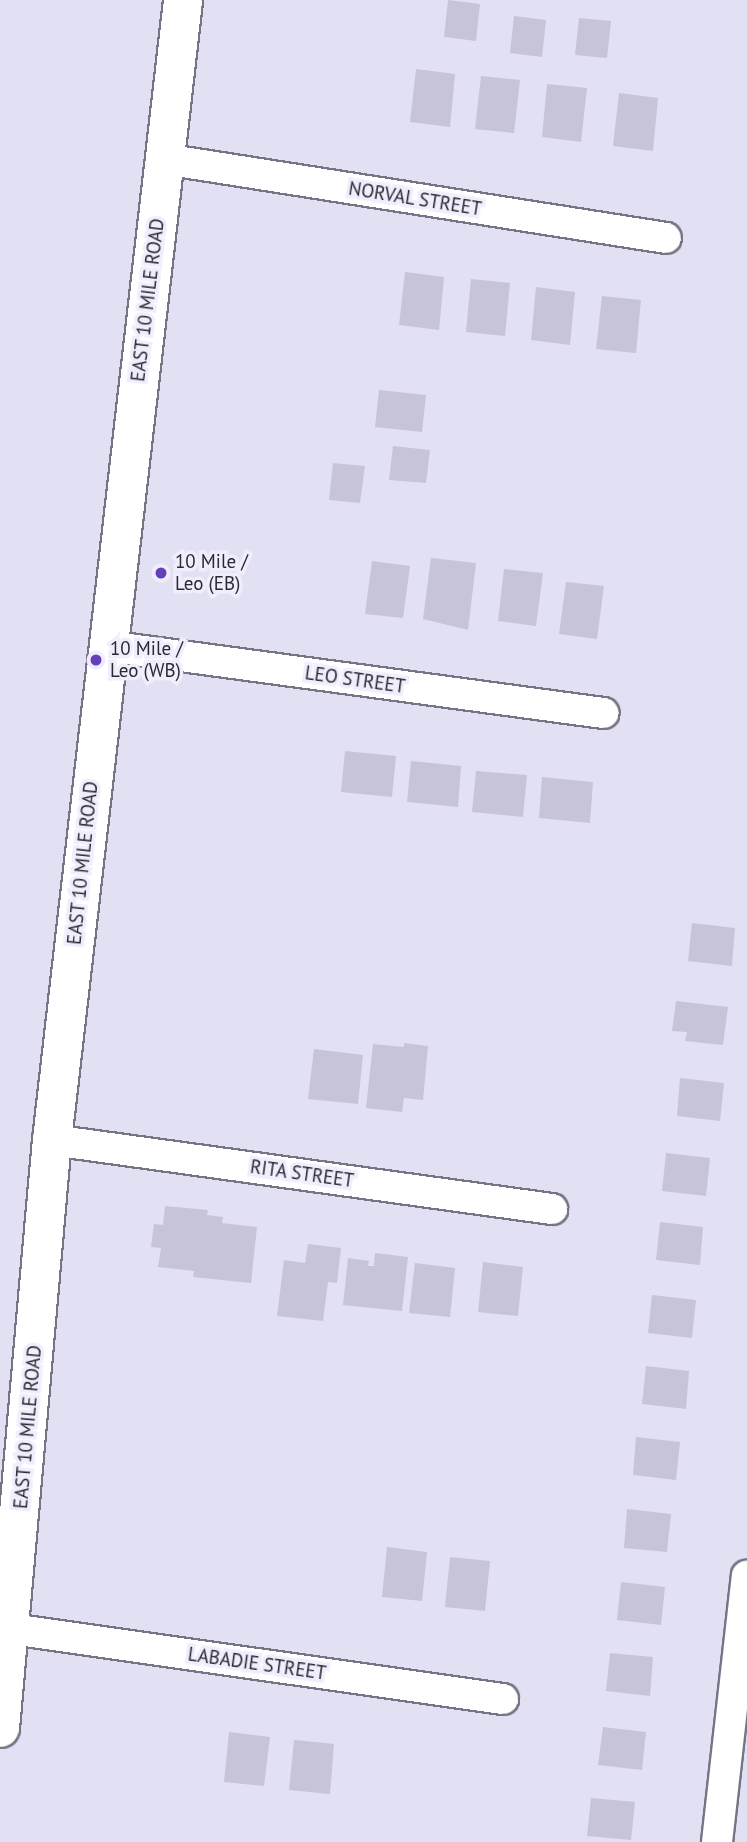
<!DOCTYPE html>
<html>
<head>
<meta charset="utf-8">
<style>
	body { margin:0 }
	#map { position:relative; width:747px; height:1842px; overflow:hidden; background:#e2e1f3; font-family:"PT Sans",sans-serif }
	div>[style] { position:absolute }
	.building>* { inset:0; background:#c6c4d6 }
	.roads { filter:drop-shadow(2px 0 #767485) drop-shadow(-2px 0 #767485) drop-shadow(0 2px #767485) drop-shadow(0 -2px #767485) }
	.street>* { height:30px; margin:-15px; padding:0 15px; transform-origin:15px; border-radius:15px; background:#fff }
	.secondary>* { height:38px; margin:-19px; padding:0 19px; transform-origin:19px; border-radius:19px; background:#fff }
	.dots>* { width:19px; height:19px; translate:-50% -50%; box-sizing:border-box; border:4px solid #f0eefd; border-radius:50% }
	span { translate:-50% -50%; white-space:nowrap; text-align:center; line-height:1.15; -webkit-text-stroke:7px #f0eefd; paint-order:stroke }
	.street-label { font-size:19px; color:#2a2930 }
	.poi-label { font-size:19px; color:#2a2930 }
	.left { translate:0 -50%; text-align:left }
</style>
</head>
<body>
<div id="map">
	<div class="building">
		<div style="clip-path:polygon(448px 0,480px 4px,476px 41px,444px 37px)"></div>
		<div style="clip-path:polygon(514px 16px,546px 20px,542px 57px,510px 53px)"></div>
		<div style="clip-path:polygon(579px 18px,611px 21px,607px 58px,575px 55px)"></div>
		<div style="clip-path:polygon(416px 69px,455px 74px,450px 127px,410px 122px)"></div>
		<div style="clip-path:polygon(481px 76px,520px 80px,514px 133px,475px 129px)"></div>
		<div style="clip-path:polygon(547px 84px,587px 88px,581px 142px,542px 137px)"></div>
		<div style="clip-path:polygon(619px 93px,658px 98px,653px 151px,613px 146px)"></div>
		<div style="clip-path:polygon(405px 272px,444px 277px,439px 330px,399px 325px)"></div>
		<div style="clip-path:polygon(471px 279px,510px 283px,505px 336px,466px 332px)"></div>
		<div style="clip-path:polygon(536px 287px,575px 292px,570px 345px,531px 340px)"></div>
		<div style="clip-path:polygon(602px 296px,641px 300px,636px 353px,596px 349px)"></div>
		<div style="clip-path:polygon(379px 390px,426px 395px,422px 432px,375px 427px)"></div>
		<div style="clip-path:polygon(393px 446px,430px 450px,426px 483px,389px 480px)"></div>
		<div style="clip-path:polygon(333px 463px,365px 466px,360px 503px,329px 500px)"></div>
		<div style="clip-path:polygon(431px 558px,476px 563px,468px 630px,423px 619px)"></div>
		<div style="clip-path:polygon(372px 561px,410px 566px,403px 618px,365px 614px)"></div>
		<div style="clip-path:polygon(504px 569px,543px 573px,536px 626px,498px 621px)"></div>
		<div style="clip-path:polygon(566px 582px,604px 586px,597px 639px,559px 634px)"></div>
		<div style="clip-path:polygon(345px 751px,396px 756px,392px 797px,341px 792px)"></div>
		<div style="clip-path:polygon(411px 761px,461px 766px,458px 807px,407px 802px)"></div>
		<div style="clip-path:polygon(476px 771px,527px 775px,523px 817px,472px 812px)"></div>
		<div style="clip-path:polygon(542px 777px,593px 782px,590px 823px,539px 818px)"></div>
		<div style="clip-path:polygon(692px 923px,735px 928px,732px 966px,688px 961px)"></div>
		<div style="clip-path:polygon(676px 1001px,728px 1007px,723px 1045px,685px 1041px,687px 1032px,672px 1031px)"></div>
		<div style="clip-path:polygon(404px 1043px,428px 1046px,423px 1100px,404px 1098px,402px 1112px,366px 1108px,373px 1044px,404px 1047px)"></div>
		<div style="clip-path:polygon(314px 1049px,363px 1055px,358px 1104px,308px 1099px)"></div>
		<div style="clip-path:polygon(680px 1078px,724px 1083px,720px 1121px,677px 1116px)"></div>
		<div style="clip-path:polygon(666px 1153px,710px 1158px,706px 1196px,662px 1191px)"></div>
		<div style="clip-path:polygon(165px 1206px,208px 1210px,207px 1215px,223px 1217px,222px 1223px,257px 1227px,251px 1283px,193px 1277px,194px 1271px,158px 1267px,161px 1248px,151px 1247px,154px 1224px,163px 1225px)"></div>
		<div style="clip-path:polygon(660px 1222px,703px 1227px,700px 1265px,656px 1260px)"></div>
		<div style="clip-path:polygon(308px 1244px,341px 1248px,337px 1283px,328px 1282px,323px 1321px,277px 1316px,284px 1260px,305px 1263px)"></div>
		<div style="clip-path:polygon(375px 1253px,408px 1257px,402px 1311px,343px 1305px,348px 1258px,369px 1261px,368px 1266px,374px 1266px)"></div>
		<div style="clip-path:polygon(483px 1262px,523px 1267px,518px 1316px,478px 1312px)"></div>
		<div style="clip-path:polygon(415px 1263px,455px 1268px,450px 1317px,409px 1313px)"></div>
		<div style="clip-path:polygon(652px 1295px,696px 1300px,692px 1338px,648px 1333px)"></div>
		<div style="clip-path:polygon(646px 1366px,689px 1371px,686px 1409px,642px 1404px)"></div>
		<div style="clip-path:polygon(636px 1437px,680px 1442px,676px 1480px,633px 1475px)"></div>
		<div style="clip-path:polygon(627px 1509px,671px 1514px,667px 1552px,624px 1548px)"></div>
		<div style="clip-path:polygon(387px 1547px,427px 1552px,422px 1601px,382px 1597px)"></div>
		<div style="clip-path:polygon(450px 1557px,490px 1561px,485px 1611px,445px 1607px)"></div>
		<div style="clip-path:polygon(621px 1582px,665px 1587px,661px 1625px,617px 1620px)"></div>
		<div style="clip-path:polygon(610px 1653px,653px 1657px,650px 1696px,606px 1691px)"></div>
		<div style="clip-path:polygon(603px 1727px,646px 1732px,642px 1770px,598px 1765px)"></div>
		<div style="clip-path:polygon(229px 1732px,270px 1737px,264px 1786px,224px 1782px)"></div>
		<div style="clip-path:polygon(294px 1740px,334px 1744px,330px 1794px,289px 1790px)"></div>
		<div style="clip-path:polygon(591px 1798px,635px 1802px,631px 1840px,587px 1836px)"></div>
	</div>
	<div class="roads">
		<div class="street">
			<div style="left:164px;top:159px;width:508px;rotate:8.94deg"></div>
			<div style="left:107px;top:646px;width:501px;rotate:7.69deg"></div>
			<div style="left:52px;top:1140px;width:505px;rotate:7.86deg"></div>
			<div style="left:11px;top:1629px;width:497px;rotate:8.1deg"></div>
			<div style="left:717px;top:1842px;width:268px;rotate:-83.6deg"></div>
		</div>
		<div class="secondary">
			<div style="left:0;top:1728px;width:590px;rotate:-84.95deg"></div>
			<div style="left:52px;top:1140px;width:1148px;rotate:-83.44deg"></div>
		</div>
	</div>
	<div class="dots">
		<div style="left:161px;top:573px;background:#6140b9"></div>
		<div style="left:96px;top:660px;background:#6140b9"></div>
	</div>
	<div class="street-label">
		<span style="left:415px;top:199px;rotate:9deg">NORVAL STREET</span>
		<span style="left:148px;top:300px;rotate:-83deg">EAST 10 MILE ROAD</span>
		<span style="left:355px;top:680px;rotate:8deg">LEO STREET</span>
		<span style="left:83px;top:863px;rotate:-84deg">EAST 10 MILE ROAD</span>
		<span style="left:302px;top:1174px;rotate:8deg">RITA STREET</span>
		<span style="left:28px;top:1427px;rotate:-85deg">EAST 10 MILE ROAD</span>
		<span style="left:257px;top:1664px;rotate:8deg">LABADIE STREET</span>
	</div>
	<div class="poi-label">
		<span class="left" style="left:175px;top:573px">10 Mile /<br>Leo (EB)</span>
		<span class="left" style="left:110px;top:660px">10 Mile /<br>Leo (WB)</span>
	</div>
</div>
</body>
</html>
